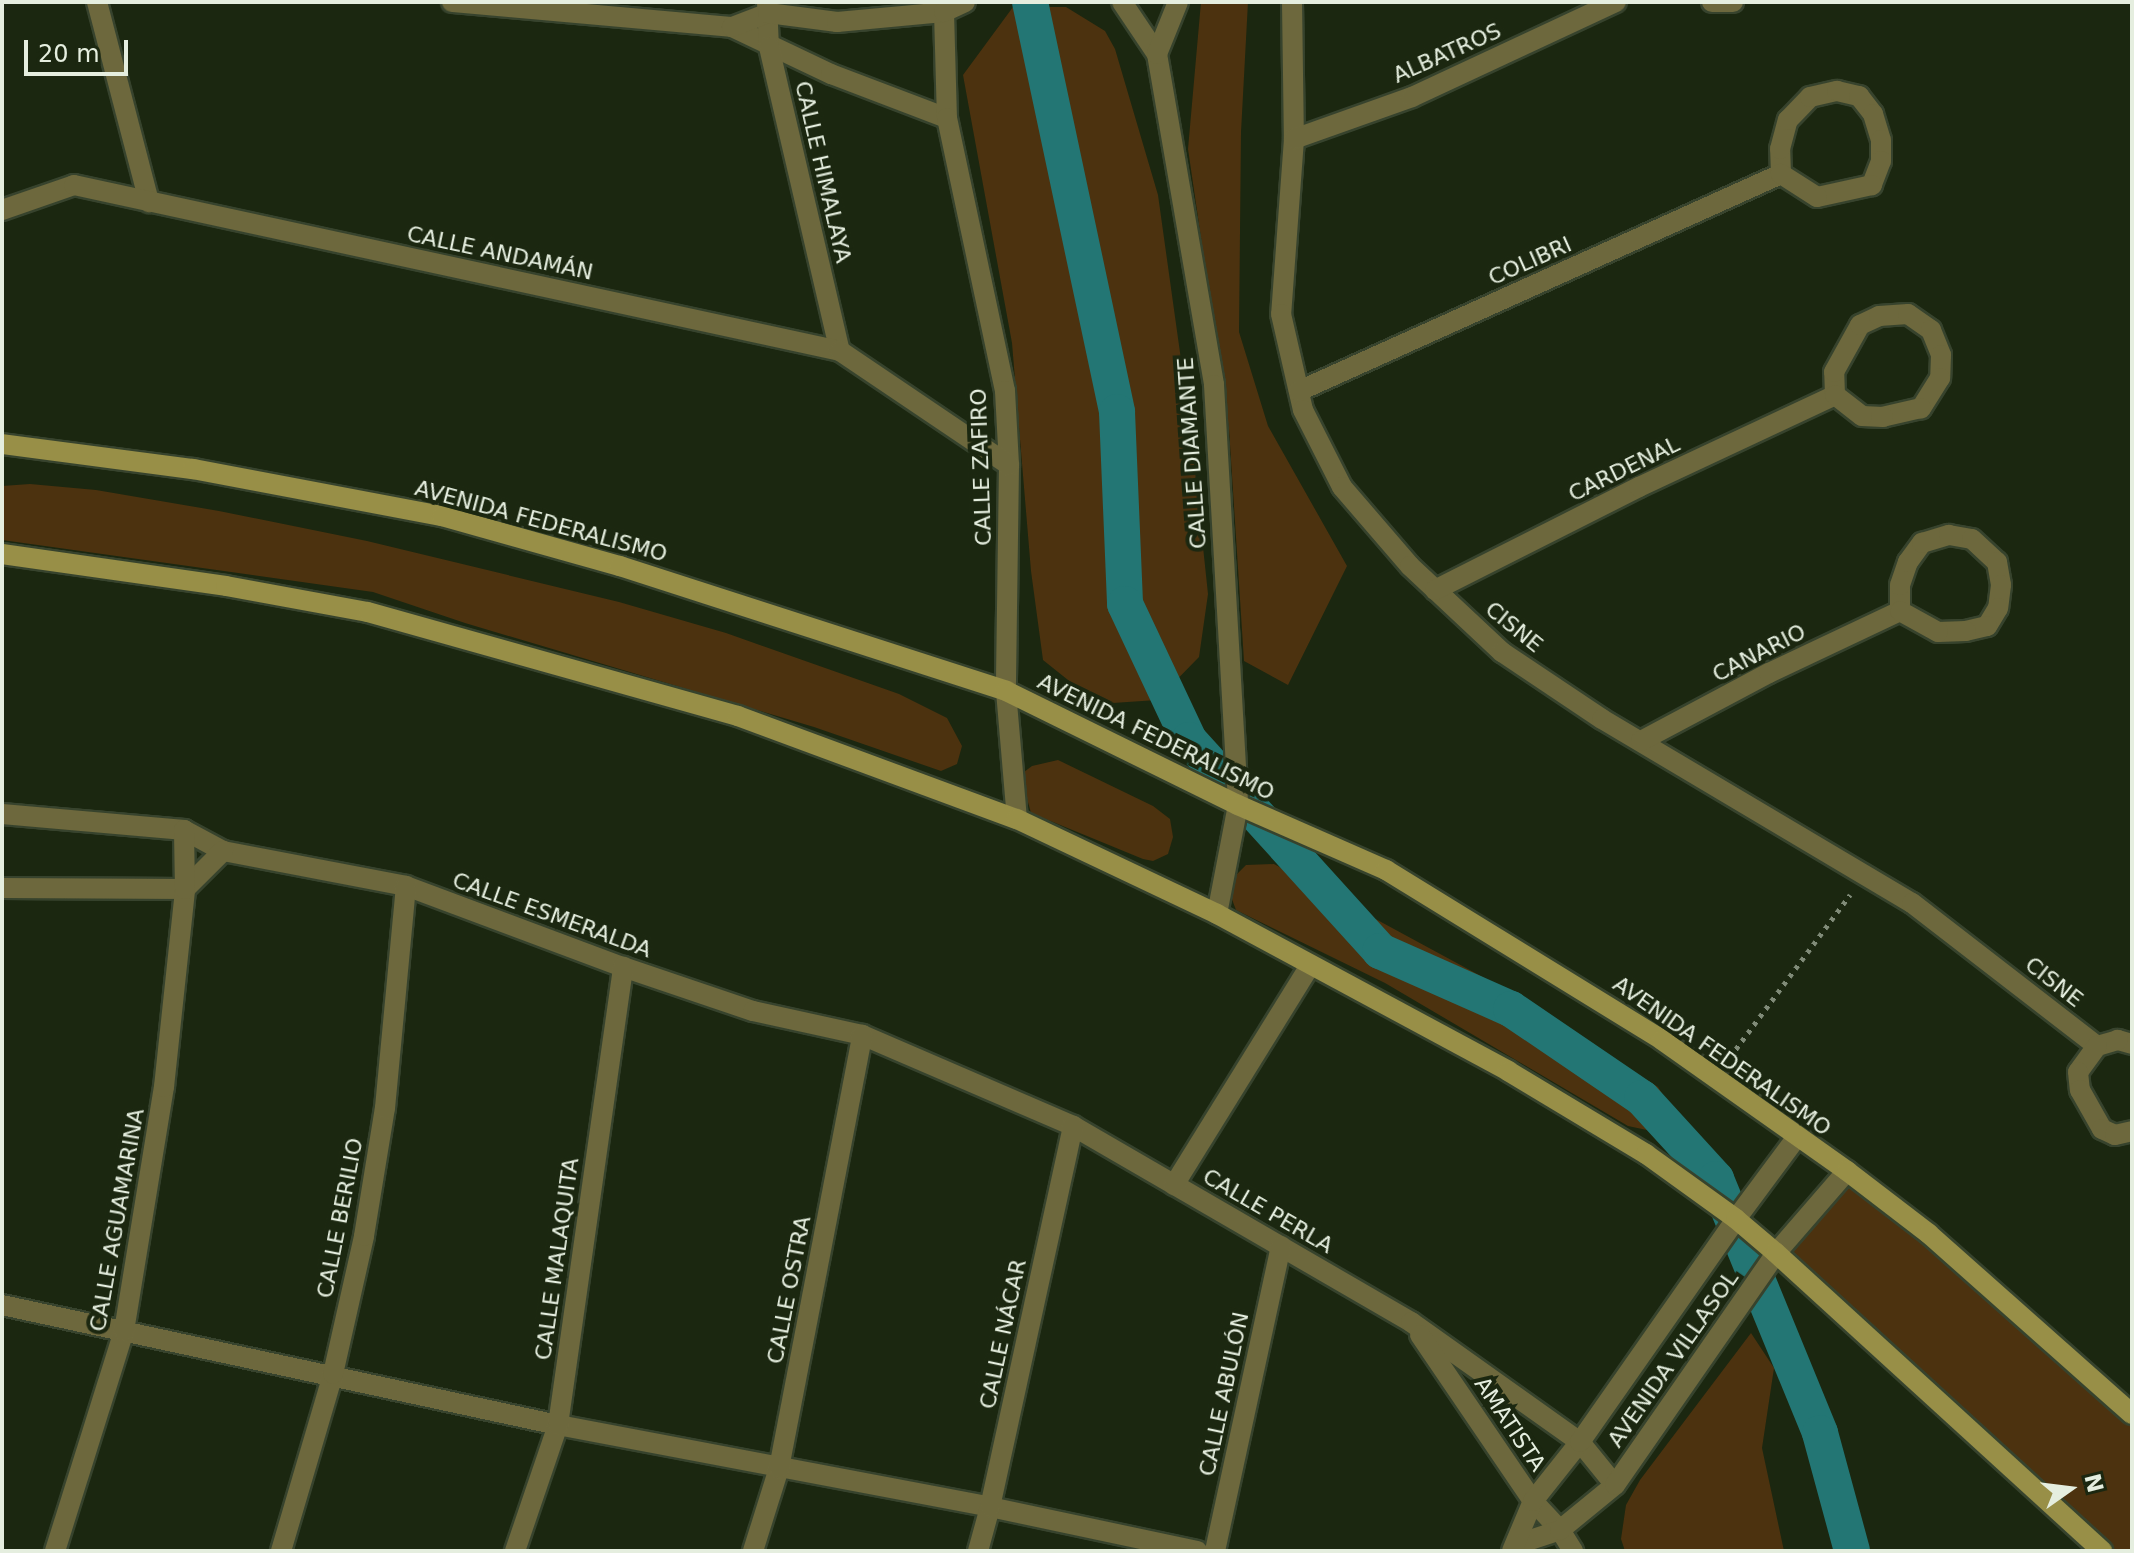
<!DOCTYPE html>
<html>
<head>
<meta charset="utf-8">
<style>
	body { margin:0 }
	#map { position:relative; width:2134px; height:1553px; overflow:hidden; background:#1b2710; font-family:"DejaVu Sans",sans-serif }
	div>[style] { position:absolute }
	.green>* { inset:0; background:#4c320f }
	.canal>* { height:36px; margin:-18px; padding:0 18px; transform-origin:18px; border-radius:18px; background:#237674 }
	.path>* { height:5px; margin-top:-2.5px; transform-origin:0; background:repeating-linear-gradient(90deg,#808b78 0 4px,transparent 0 10px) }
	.roads { filter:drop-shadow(2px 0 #37432d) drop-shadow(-2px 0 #37432d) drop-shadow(0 2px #37432d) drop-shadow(0 -2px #37432d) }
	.street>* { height:20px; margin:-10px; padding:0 10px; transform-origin:10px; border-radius:10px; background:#6d683d }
	.secondary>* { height:20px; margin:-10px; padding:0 10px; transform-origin:10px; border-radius:10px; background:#988f47 }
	span { translate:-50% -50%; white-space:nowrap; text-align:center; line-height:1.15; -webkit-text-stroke:8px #1b2710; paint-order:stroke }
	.street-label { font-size:22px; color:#e5eedf }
	.frame { position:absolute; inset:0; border:4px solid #e5eedf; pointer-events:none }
	.north { position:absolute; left:2030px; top:1449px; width:80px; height:80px; -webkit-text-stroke:6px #1b2710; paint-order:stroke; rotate:76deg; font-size:22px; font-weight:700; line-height:32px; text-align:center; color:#e5eedf }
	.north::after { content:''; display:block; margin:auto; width:28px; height:36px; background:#e5eedf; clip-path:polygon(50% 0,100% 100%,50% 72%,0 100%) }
	.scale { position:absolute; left:24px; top:40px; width:104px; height:36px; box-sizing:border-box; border:4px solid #e5eedf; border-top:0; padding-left:10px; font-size:24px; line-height:28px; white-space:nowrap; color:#e5eedf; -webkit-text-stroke:6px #1b2710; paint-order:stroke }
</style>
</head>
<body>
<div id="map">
	<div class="green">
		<div style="clip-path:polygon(1201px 2px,1248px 2px,1241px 132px,1239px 332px,1268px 426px,1347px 566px,1288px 685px,1244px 661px,1229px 429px,1188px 149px)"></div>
		<div style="clip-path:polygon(1013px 7px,1066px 7px,1105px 31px,1115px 49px,1158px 195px,1190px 424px,1208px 594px,1199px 657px,1157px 700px,1098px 704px,1043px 660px,1031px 571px,1012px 343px,963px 75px)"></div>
		<div style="clip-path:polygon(30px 484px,96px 490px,219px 511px,367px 541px,619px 602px,726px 633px,899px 694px,947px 718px,962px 746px,957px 764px,941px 771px,814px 727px,465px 623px,373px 592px,2px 540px,2px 486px)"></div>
		<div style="clip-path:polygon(1058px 760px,1153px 806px,1170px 819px,1173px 837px,1168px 854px,1153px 861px,1143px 859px,1031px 813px,1023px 784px,1024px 772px,1032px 766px)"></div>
		<div style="clip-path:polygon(1274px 864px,1490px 981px,1658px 1087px,1670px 1106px,1661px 1133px,1628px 1126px,1385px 983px,1236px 910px,1230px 894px,1235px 876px,1246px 865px)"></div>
		<div style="clip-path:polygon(1847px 1172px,2132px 1416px,2132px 1551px,2102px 1551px,1777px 1252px)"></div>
		<div style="clip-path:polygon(1751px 1333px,1774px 1368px,1762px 1448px,1784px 1551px,1625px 1551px,1621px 1539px,1626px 1505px,1640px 1480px)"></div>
	</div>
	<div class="canal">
		<div style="left:1030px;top:2px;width:419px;rotate:78deg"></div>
		<div style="left:1117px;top:412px;width:192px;rotate:87.6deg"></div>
		<div style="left:1125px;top:604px;width:150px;rotate:64.8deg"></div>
		<div style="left:1189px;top:740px;width:285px;rotate:47.8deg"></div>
		<div style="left:1380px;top:951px;width:143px;rotate:23.9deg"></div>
		<div style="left:1511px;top:1009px;width:158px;rotate:34.2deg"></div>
		<div style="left:1642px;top:1098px;width:110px;rotate:47.6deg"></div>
		<div style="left:1716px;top:1179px;width:274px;rotate:67.7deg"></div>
		<div style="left:1820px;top:1433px;width:122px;rotate:74.8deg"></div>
	</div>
	<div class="path">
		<div style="left:1730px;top:1057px;width:202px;rotate:-53.5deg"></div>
	</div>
	<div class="roads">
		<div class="street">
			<div style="left:97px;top:2px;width:207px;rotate:75.4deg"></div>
			<div style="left:452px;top:2px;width:281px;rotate:5.1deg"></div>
			<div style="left:732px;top:27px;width:110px;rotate:25.4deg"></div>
			<div style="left:831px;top:74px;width:124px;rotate:20.8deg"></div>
			<div style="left:767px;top:2px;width:45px;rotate:87.5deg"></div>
			<div style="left:769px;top:47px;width:312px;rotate:76.9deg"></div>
			<div style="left:1122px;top:2px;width:63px;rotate:56.1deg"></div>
			<div style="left:1157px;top:54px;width:336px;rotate:80.2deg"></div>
			<div style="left:1214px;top:385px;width:421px;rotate:86.7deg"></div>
			<div style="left:1238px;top:805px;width:111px;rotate:100.9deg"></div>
			<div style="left:1292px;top:2px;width:137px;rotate:89.2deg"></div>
			<div style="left:1294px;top:139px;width:175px;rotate:94.2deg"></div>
			<div style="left:1281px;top:314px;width:98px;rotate:77.1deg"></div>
			<div style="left:1303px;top:410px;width:86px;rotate:63.1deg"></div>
			<div style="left:1342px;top:487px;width:104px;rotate:49.3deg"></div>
			<div style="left:1410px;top:566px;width:126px;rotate:43.1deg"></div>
			<div style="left:1502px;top:652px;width:120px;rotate:33.8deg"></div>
			<div style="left:1602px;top:719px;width:360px;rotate:30.7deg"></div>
			<div style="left:1912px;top:903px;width:234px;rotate:37.7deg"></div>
			<div style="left:1712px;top:2px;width:21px"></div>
			<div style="left:944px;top:12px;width:106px;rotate:88.4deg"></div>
			<div style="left:947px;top:118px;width:279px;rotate:78deg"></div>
			<div style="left:1005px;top:391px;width:74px;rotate:86.9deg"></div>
			<div style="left:1009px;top:465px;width:226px;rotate:90.8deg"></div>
			<div style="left:1006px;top:691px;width:128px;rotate:85.1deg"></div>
			<div style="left:732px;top:27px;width:39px;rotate:-21deg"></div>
			<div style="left:768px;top:13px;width:70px;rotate:7.4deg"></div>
			<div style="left:837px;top:22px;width:107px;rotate:-5.3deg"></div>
			<div style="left:944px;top:12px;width:23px;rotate:-25deg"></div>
			<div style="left:1157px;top:54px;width:56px;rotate:-68deg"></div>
			<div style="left:1294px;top:139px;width:125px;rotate:-19.6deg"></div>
			<div style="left:1412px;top:97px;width:225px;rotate:-25deg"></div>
			<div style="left:2px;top:210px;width:76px;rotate:-19.1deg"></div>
			<div style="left:74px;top:185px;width:784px;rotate:12.23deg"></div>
			<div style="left:840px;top:351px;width:204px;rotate:34deg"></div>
			<div style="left:1299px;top:391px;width:529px;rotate:-24.24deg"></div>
			<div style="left:1781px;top:174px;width:25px;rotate:-92deg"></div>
			<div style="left:1780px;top:149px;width:30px;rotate:-75deg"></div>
			<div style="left:1788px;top:120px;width:32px;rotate:-46deg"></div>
			<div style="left:1810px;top:97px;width:28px;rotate:-13deg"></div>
			<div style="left:1837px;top:91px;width:23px;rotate:13deg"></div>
			<div style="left:1859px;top:96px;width:23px;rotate:52deg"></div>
			<div style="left:1873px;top:114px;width:27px;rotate:73deg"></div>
			<div style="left:1881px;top:140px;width:21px;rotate:90deg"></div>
			<div style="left:1881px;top:161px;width:26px;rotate:111deg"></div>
			<div style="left:1872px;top:185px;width:56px;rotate:167.7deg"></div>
			<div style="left:1817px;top:197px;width:43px;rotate:-147.4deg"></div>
			<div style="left:1435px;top:590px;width:229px;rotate:-26.8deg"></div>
			<div style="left:1639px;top:487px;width:217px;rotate:-25.1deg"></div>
			<div style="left:1835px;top:395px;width:23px;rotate:-92deg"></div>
			<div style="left:1834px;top:372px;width:54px;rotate:-61deg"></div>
			<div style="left:1860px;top:325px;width:21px;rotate:-25deg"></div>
			<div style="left:1879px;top:316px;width:29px;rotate:-4deg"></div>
			<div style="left:1908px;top:314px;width:28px;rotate:35deg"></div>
			<div style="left:1931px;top:330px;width:27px;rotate:68deg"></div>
			<div style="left:1941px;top:355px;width:23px;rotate:92deg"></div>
			<div style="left:1940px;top:378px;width:36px;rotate:122deg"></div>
			<div style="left:1921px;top:408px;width:39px;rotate:167deg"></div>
			<div style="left:1883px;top:417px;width:21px;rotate:-177deg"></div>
			<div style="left:1862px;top:416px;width:34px;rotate:-142deg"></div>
			<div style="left:1641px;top:741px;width:145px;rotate:-28deg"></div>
			<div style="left:1769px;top:673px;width:145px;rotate:-25.3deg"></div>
			<div style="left:1900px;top:611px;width:26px;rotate:-90deg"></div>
			<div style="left:1900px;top:585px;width:24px;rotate:-71deg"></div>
			<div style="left:1908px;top:562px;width:24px;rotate:-54deg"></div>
			<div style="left:1922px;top:543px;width:28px;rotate:-17deg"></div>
			<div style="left:1949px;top:535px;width:23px;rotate:10deg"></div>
			<div style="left:1972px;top:539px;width:34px;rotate:43deg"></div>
			<div style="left:1997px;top:562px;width:23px;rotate:80deg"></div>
			<div style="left:2001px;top:585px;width:23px;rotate:97deg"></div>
			<div style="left:1998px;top:608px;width:21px;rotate:121deg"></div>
			<div style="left:1987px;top:626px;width:22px;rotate:167deg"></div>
			<div style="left:1966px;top:631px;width:28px;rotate:178deg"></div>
			<div style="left:1938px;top:632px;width:43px;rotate:-151.1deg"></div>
			<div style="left:2px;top:814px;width:183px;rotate:5deg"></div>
			<div style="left:184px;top:830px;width:44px;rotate:28.3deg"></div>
			<div style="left:223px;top:851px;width:186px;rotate:10.8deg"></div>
			<div style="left:406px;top:886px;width:232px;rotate:20.5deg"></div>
			<div style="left:623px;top:967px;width:137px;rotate:18.7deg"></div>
			<div style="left:753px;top:1011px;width:112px;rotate:12.4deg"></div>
			<div style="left:862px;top:1035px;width:230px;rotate:23.3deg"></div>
			<div style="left:1073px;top:1126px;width:391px;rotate:30.1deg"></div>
			<div style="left:1411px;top:1322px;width:207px;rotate:35.4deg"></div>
			<div style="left:1580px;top:1442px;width:55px;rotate:50.9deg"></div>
			<div style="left:2px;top:888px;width:183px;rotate:0.3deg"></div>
			<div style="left:185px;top:889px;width:54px;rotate:-45deg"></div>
			<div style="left:2132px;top:1044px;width:15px;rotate:-164deg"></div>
			<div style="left:2118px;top:1040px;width:22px;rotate:164deg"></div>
			<div style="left:2097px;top:1046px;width:32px;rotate:126deg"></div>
			<div style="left:2078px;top:1072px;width:18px;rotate:84deg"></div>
			<div style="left:2080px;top:1090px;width:45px;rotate:60.6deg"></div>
			<div style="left:2102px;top:1129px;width:14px;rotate:25deg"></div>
			<div style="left:2115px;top:1135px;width:17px;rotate:-13deg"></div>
			<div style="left:1174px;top:1185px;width:258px;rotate:-58.2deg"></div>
			<div style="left:2px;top:1305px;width:569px;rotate:12.18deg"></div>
			<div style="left:558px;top:1425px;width:440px;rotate:10.7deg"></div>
			<div style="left:990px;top:1507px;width:212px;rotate:12deg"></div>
			<div style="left:1420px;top:1335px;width:201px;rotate:55.8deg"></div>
			<div style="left:1533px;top:1501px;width:40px;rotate:47deg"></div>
			<div style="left:1560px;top:1530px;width:25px;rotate:58deg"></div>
			<div style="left:1515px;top:1545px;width:47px;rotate:-18.4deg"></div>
			<div style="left:1560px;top:1530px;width:71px;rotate:-39.3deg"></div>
			<div style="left:1615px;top:1485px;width:282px;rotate:-55.2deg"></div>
			<div style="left:1776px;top:1253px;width:108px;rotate:-49.1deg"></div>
			<div style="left:55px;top:1551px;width:231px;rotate:-72.6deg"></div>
			<div style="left:124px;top:1331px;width:247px;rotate:-80.7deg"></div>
			<div style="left:164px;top:1087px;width:199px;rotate:-83.9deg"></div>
			<div style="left:185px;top:889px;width:59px;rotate:-91deg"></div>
			<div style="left:281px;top:1551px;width:184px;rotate:-73.6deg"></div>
			<div style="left:333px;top:1374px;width:141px;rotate:-77.3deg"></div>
			<div style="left:364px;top:1236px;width:130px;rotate:-80.7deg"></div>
			<div style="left:385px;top:1108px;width:223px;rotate:-84.6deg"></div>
			<div style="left:515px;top:1551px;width:133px;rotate:-71.2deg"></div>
			<div style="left:558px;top:1425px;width:463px;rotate:-81.9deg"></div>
			<div style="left:753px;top:1551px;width:87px;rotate:-72.6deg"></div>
			<div style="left:779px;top:1468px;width:441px;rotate:-79.1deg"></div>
			<div style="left:978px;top:1551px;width:46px;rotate:-74.7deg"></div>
			<div style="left:990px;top:1507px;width:390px;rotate:-77.7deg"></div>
			<div style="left:1215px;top:1551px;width:312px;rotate:-77.8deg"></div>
			<div style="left:1512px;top:1551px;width:54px;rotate:-67.2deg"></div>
			<div style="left:1533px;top:1501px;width:75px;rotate:-51.5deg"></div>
			<div style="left:1580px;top:1442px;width:272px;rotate:-55deg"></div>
			<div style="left:1736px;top:1219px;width:102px;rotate:-53.4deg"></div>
		</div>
		<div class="secondary">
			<div style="left:2px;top:444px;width:193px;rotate:7.5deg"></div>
			<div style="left:193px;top:469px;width:253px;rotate:10.7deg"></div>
			<div style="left:442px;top:516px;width:185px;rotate:15.7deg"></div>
			<div style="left:620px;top:566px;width:406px;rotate:17.9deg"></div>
			<div style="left:1006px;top:691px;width:258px;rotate:26.2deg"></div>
			<div style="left:1238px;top:805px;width:162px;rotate:23.7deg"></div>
			<div style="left:1386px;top:870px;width:324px;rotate:31.6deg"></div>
			<div style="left:1662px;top:1040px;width:227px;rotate:35.3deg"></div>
			<div style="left:1847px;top:1171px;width:103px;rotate:37.5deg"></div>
			<div style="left:1929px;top:1234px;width:271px;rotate:41.6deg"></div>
			<div style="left:2px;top:554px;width:226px;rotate:8.1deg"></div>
			<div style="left:226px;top:586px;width:144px;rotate:10.4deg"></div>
			<div style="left:368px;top:612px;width:384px;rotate:15.7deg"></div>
			<div style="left:738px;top:716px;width:297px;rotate:20.3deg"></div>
			<div style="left:1017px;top:819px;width:221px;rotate:25.4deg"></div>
			<div style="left:1217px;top:914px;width:331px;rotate:28.3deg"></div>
			<div style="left:1508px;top:1071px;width:161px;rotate:31deg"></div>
			<div style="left:1646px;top:1154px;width:111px;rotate:35.8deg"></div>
			<div style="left:1736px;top:1219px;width:52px;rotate:40.4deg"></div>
			<div style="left:1776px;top:1253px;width:442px;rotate:42.4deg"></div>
		</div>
	</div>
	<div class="street-label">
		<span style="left:1447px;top:53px;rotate:-24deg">ALBATROS</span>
		<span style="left:823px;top:172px;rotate:77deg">CALLE HIMALAYA</span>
		<span style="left:500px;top:253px;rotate:12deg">CALLE ANDAMÁN</span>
		<span style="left:1530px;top:261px;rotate:-24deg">COLIBRI</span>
		<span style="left:1192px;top:453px;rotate:-94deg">CALLE DIAMANTE</span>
		<span style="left:981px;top:467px;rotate:-92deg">CALLE ZAFIRO</span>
		<span style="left:1624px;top:469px;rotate:-26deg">CARDENAL</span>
		<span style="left:541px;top:521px;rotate:15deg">AVENIDA FEDERALISMO</span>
		<span style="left:1514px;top:627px;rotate:39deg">CISNE</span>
		<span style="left:1759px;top:653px;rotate:-27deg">CANARIO</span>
		<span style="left:1156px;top:737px;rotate:26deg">AVENIDA FEDERALISMO</span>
		<span style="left:552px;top:915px;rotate:20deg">CALLE ESMERALDA</span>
		<span style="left:2054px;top:982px;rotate:38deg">CISNE</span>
		<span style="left:1722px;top:1056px;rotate:35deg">AVENIDA FEDERALISMO</span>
		<span style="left:1268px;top:1211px;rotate:30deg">CALLE PERLA</span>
		<span style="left:340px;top:1218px;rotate:-79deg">CALLE BERILIO</span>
		<span style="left:117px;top:1220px;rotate:-80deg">CALLE AGUAMARINA</span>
		<span style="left:557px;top:1259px;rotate:-82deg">CALLE MALAQUITA</span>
		<span style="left:789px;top:1290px;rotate:-79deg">CALLE OSTRA</span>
		<span style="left:1003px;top:1334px;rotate:-78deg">CALLE NÁCAR</span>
		<span style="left:1673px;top:1359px;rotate:-55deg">AVENIDA VILLASOL</span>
		<span style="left:1224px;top:1394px;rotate:-78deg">CALLE ABULÓN</span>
		<span style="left:1510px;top:1424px;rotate:56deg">AMATISTA</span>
	</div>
	<div class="frame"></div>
	<div class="north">N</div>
	<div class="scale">20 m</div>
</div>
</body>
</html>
